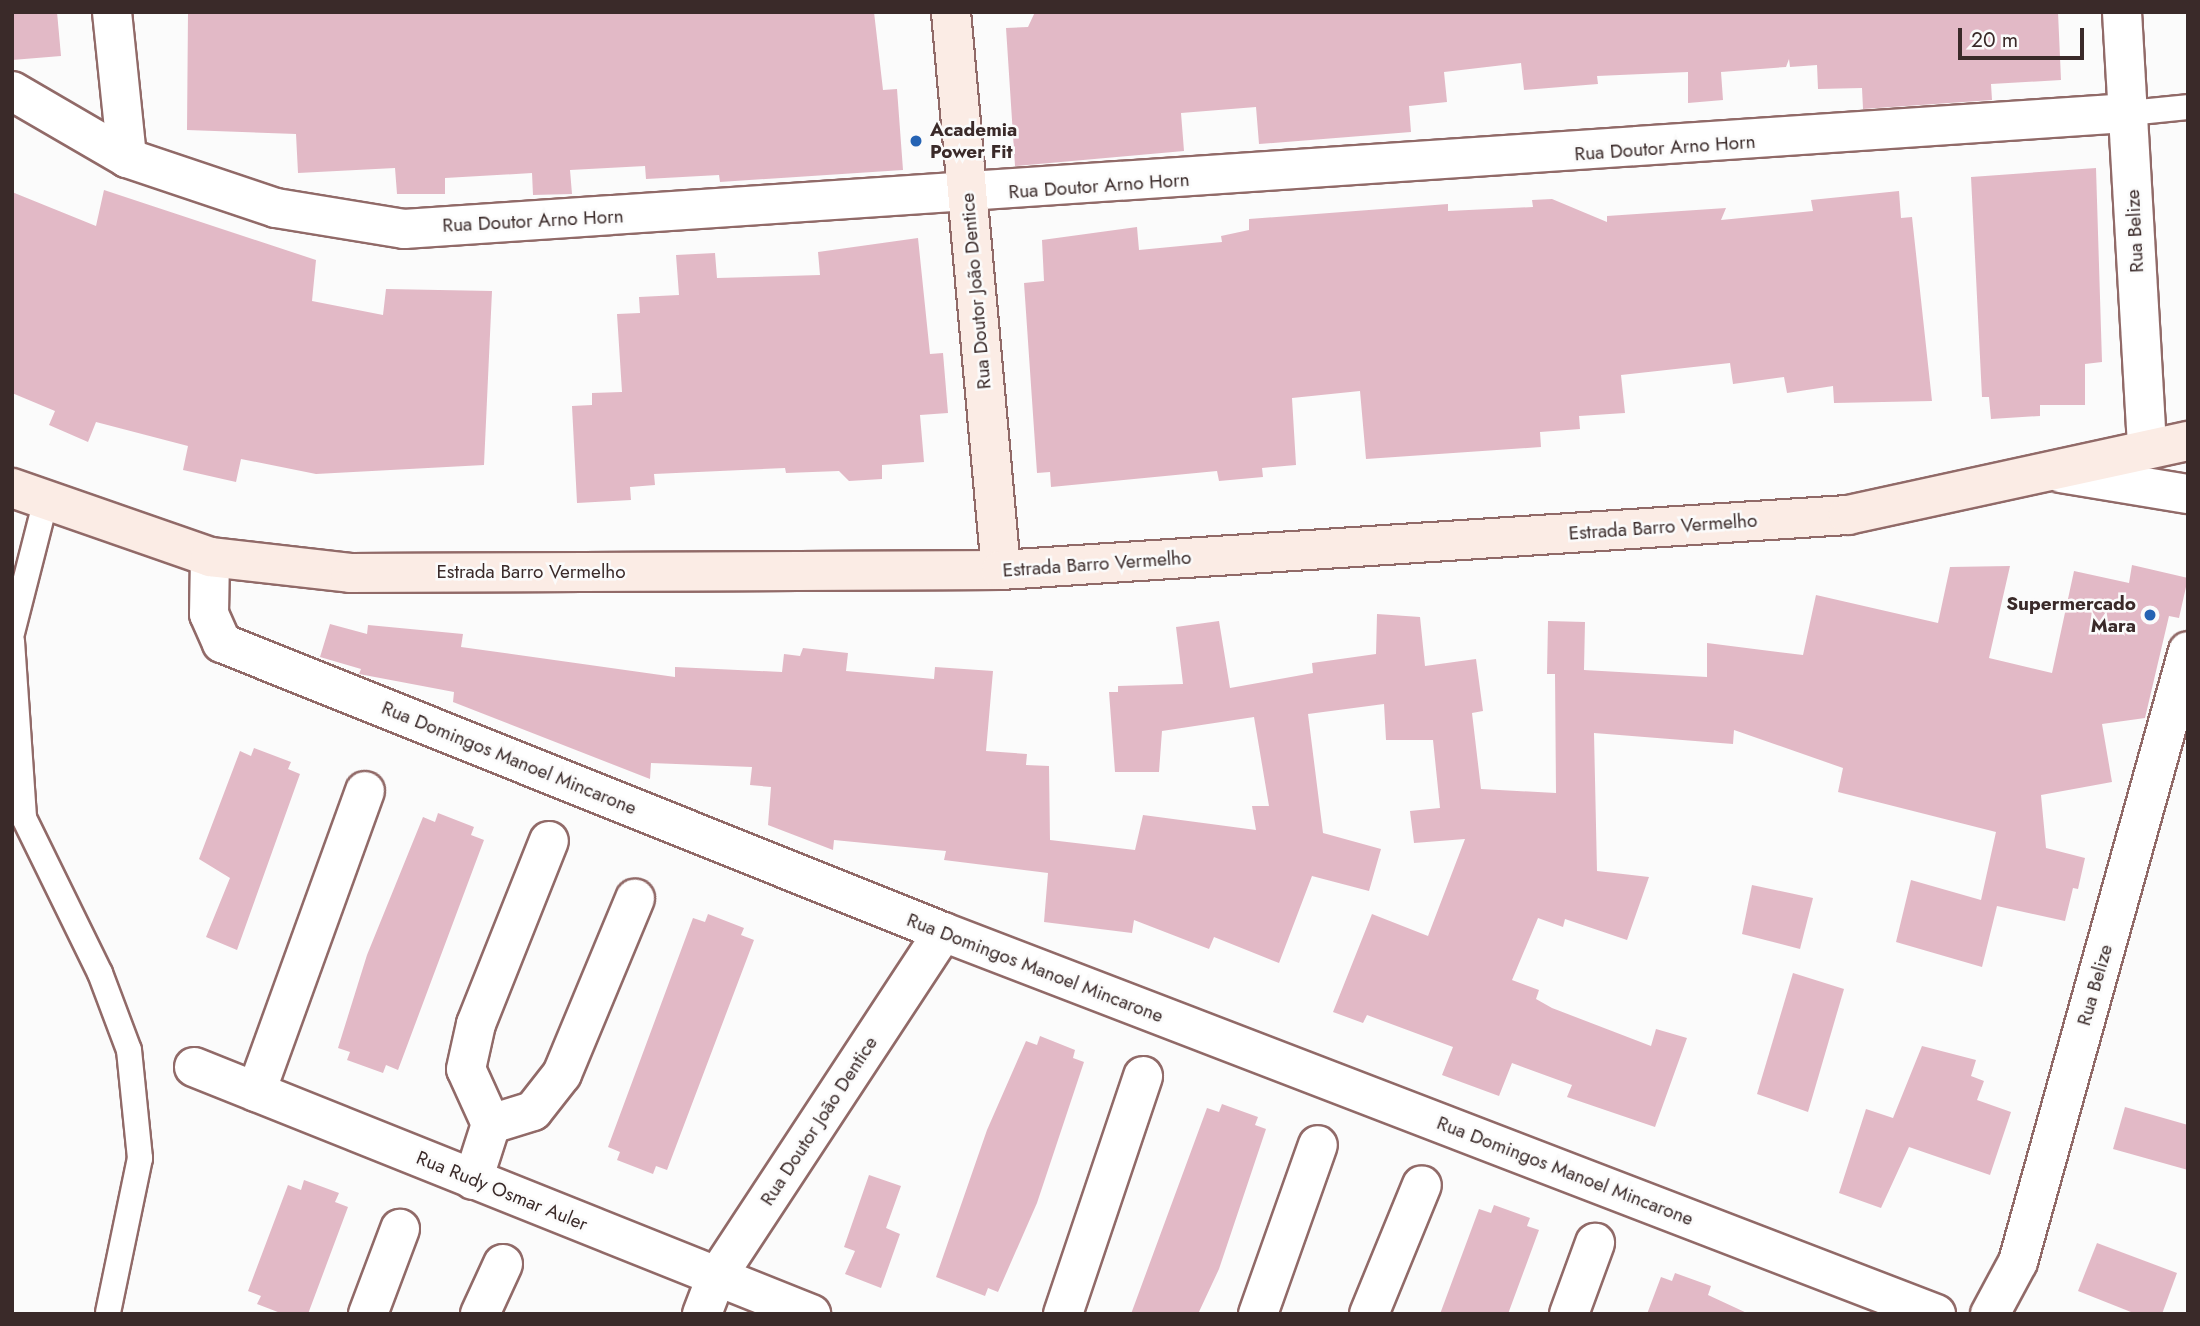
<!DOCTYPE html>
<html>
<head>
<meta charset="utf-8">
<style>
	body { margin:0 }
	#map { position:relative; width:2200px; height:1326px; overflow:hidden; background:#fbfbfb; font-family:Jost,sans-serif }
	div>[style] { position:absolute }
	.building>* { inset:0; background:#e2b9c6 }
	.roads { filter:drop-shadow(2px 0 #916a68) drop-shadow(-2px 0 #916a68) drop-shadow(0 2px #916a68) drop-shadow(0 -2px #916a68) }
	.lane>* { height:24px; margin:-12px; padding:0 12px; transform-origin:12px; border-radius:12px; background:#fff }
	.street>* { height:38px; margin:-19px; padding:0 19px; transform-origin:19px; border-radius:19px; background:#fff }
	.secondary>* { height:38px; margin:-19px; padding:0 19px; transform-origin:19px; border-radius:19px; background:#fbece5 }
	.dots>* { width:19px; height:19px; translate:-50% -50%; box-sizing:border-box; border:4px solid #fbfbfb; border-radius:50% }
	span { translate:-50% -50%; white-space:nowrap; text-align:center; line-height:1.15; -webkit-text-stroke:5px #fbfbfb; paint-order:stroke }
	.poi-label { font-size:19px; color:#3a2a29; font-weight:700 }
	.left { translate:0 -50%; text-align:left }
	.right { translate:-100% -50%; text-align:right }
	.street-label { font-size:19px; color:#3a2a29 }
	.frame { position:absolute; inset:0; border:14px solid #3a2a29; pointer-events:none }
	.scale { position:absolute; left:1958px; top:28px; width:126px; height:32px; box-sizing:border-box; border:4px solid #3a2a29; border-top:0; padding-left:9px; font-size:21px; line-height:24px; white-space:nowrap; color:#3a2a29; -webkit-text-stroke:5px #fbfbfb; paint-order:stroke }
</style>
</head>
<body>
<div id="map">
	<div class="building">
		<div style="clip-path:polygon(12px 12px,57px 12px,61px 56px,12px 60px)"></div>
		<div style="clip-path:polygon(188px 12px,874px 12px,883px 90px,897px 89px,903px 170px,720px 182px,719px 175px,646px 179px,645px 166px,570px 170px,572px 194px,533px 195px,532px 173px,445px 178px,445px 194px,397px 194px,395px 168px,298px 173px,296px 134px,187px 130px)"></div>
		<div style="clip-path:polygon(1035px 12px,2058px 12px,2061px 80px,1991px 84px,1992px 100px,1863px 109px,1862px 88px,1818px 89px,1817px 65px,1790px 67px,1789px 59px,1786px 67px,1721px 72px,1723px 100px,1688px 103px,1688px 72px,1597px 76px,1598px 84px,1524px 90px,1521px 63px,1444px 72px,1447px 102px,1409px 106px,1411px 132px,1259px 144px,1256px 107px,1181px 113px,1184px 151px,1015px 166px,1006px 28px,1028px 27px)"></div>
		<div style="clip-path:polygon(2096px 168px,2102px 362px,2085px 364px,2085px 405px,2040px 405px,2040px 416px,1991px 419px,1989px 397px,1982px 397px,1971px 177px)"></div>
		<div style="clip-path:polygon(104px 190px,316px 260px,312px 301px,383px 315px,386px 289px,492px 291px,484px 465px,316px 474px,241px 459px,236px 482px,183px 470px,188px 446px,96px 422px,88px 442px,49px 425px,55px 411px,12px 393px,12px 192px,96px 226px)"></div>
		<div style="clip-path:polygon(1899px 191px,1901px 218px,1912px 217px,1932px 401px,1834px 403px,1833px 386px,1787px 393px,1784px 377px,1733px 384px,1730px 363px,1621px 375px,1625px 413px,1579px 416px,1580px 429px,1540px 432px,1541px 447px,1366px 459px,1360px 391px,1292px 398px,1296px 465px,1262px 468px,1263px 477px,1219px 481px,1217px 471px,1051px 487px,1050px 472px,1037px 473px,1024px 283px,1044px 281px,1042px 240px,1137px 227px,1139px 250px,1222px 242px,1221px 236px,1249px 230px,1249px 219px,1448px 204px,1448px 211px,1533px 207px,1532px 200px,1552px 199px,1607px 222px,1607px 216px,1726px 208px,1721px 220px,1813px 211px,1811px 200px)"></div>
		<div style="clip-path:polygon(918px 238px,930px 354px,943px 353px,948px 413px,920px 415px,924px 462px,882px 465px,882px 479px,849px 481px,839px 471px,786px 473px,785px 468px,654px 474px,655px 485px,630px 487px,631px 500px,577px 503px,572px 406px,592px 405px,592px 393px,622px 392px,617px 314px,640px 313px,639px 297px,679px 295px,676px 255px,715px 253px,717px 278px,820px 275px,818px 252px)"></div>
		<div style="clip-path:polygon(2132px 565px,2188px 578px,2179px 618px,2169px 616px,2145px 718px,2102px 724px,2112px 782px,2041px 795px,2046px 848px,2085px 858px,2078px 889px,2073px 888px,2065px 921px,1997px 906px,1982px 967px,1896px 942px,1911px 880px,1981px 900px,1996px 832px,1838px 792px,1843px 768px,1734px 730px,1733px 744px,1594px 733px,1597px 871px,1649px 877px,1627px 940px,1565px 919px,1563px 927px,1538px 918px,1512px 980px,1539px 990px,1536px 999px,1552px 1008px,1651px 1046px,1656px 1029px,1687px 1038px,1655px 1127px,1567px 1097px,1572px 1085px,1512px 1063px,1499px 1096px,1442px 1075px,1453px 1047px,1367px 1015px,1363px 1023px,1333px 1012px,1372px 914px,1428px 936px,1465px 839px,1414px 843px,1410px 811px,1440px 808px,1433px 740px,1386px 740px,1384px 704px,1308px 714px,1323px 833px,1381px 849px,1369px 891px,1312px 876px,1279px 963px,1214px 937px,1209px 949px,1134px 920px,1132px 933px,1044px 922px,1048px 873px,944px 860px,946px 851px,834px 840px,833px 850px,768px 825px,771px 787px,750px 785px,752px 767px,651px 763px,650px 779px,453px 702px,454px 692px,359px 674px,361px 669px,320px 657px,330px 624px,367px 634px,368px 625px,463px 634px,461px 647px,675px 677px,675px 667px,782px 672px,784px 654px,800px 656px,803px 648px,848px 653px,846px 671px,934px 679px,935px 667px,993px 671px,986px 751px,1027px 754px,1026px 765px,1049px 766px,1050px 840px,1135px 850px,1143px 815px,1256px 830px,1252px 806px,1269px 806px,1254px 717px,1162px 731px,1159px 772px,1115px 772px,1109px 692px,1118px 692px,1118px 686px,1183px 684px,1176px 627px,1219px 621px,1230px 688px,1313px 673px,1312px 663px,1376px 654px,1377px 614px,1420px 617px,1425px 666px,1476px 659px,1483px 711px,1472px 713px,1481px 789px,1556px 793px,1555px 674px,1547px 674px,1548px 621px,1585px 622px,1584px 670px,1707px 677px,1707px 643px,1803px 655px,1816px 595px,1938px 623px,1950px 567px,2010px 566px,1989px 658px,2052px 673px,2074px 571px,2129px 583px)"></div>
		<div style="clip-path:polygon(254px 748px,291px 762px,288px 769px,300px 774px,237px 950px,206px 937px,230px 878px,199px 859px,240px 751px,251px 756px)"></div>
		<div style="clip-path:polygon(438px 813px,474px 827px,471px 835px,484px 840px,398px 1070px,386px 1065px,383px 1073px,347px 1060px,350px 1052px,338px 1048px,367px 955px,423px 817px,435px 822px)"></div>
		<div style="clip-path:polygon(1752px 885px,1813px 898px,1800px 949px,1742px 934px)"></div>
		<div style="clip-path:polygon(708px 914px,744px 928px,741px 935px,754px 940px,667px 1170px,656px 1166px,653px 1174px,617px 1160px,620px 1152px,608px 1147px,693px 918px,705px 922px)"></div>
		<div style="clip-path:polygon(1793px 973px,1844px 989px,1808px 1112px,1757px 1094px)"></div>
		<div style="clip-path:polygon(1040px 1036px,1075px 1050px,1073px 1058px,1084px 1062px,1037px 1203px,998px 1292px,988px 1288px,985px 1296px,936px 1277px,987px 1130px,1026px 1041px,1037px 1045px)"></div>
		<div style="clip-path:polygon(1922px 1046px,1976px 1060px,1971px 1076px,1984px 1081px,1977px 1100px,2011px 1112px,1990px 1175px,1909px 1147px,1881px 1208px,1839px 1193px,1866px 1109px,1893px 1118px)"></div>
		<div style="clip-path:polygon(1222px 1104px,1258px 1117px,1255px 1125px,1266px 1129px,1219px 1269px,1198px 1314px,1131px 1314px,1207px 1108px,1219px 1112px)"></div>
		<div style="clip-path:polygon(2125px 1107px,2188px 1125px,2188px 1170px,2113px 1149px)"></div>
		<div style="clip-path:polygon(869px 1175px,901px 1186px,886px 1228px,900px 1234px,881px 1288px,845px 1274px,855px 1251px,844px 1247px)"></div>
		<div style="clip-path:polygon(304px 1180px,339px 1193px,335px 1202px,348px 1207px,308px 1314px,283px 1314px,257px 1304px,261px 1296px,248px 1291px,288px 1185px,301px 1190px)"></div>
		<div style="clip-path:polygon(1494px 1205px,1530px 1218px,1527px 1226px,1539px 1230px,1508px 1314px,1440px 1314px,1479px 1209px,1491px 1213px)"></div>
		<div style="clip-path:polygon(2097px 1243px,2177px 1273px,2162px 1314px,2136px 1314px,2078px 1291px)"></div>
		<div style="clip-path:polygon(1675px 1273px,1711px 1286px,1708px 1295px,1749px 1314px,1647px 1314px,1661px 1277px,1672px 1281px)"></div>
	</div>
	<div class="roads">
		<div class="lane">
			<div style="left:2129px;top:113px;width:59px;rotate:-5.8deg"></div>
			<div style="left:12px;top:633px;width:137px;rotate:-75.7deg"></div>
			<div style="left:12px;top:641px;width:177px;rotate:86.1deg"></div>
			<div style="left:24px;top:818px;width:173px;rotate:63.9deg"></div>
			<div style="left:100px;top:973px;width:82px;rotate:69.4deg"></div>
			<div style="left:129px;top:1050px;width:109px;rotate:84.2deg"></div>
			<div style="left:140px;top:1158px;width:157px;rotate:101.7deg"></div>
		</div>
		<div class="street">
			<div style="left:112px;top:12px;width:147px;rotate:84.1deg"></div>
			<div style="left:2122px;top:12px;width:438px;rotate:86.7deg"></div>
			<div style="left:12px;top:91px;width:133px;rotate:30.2deg"></div>
			<div style="left:127px;top:158px;width:157px;rotate:18.6deg"></div>
			<div style="left:276px;top:208px;width:130px;rotate:9.3deg"></div>
			<div style="left:404px;top:229px;width:1729px;rotate:-3.85deg"></div>
			<div style="left:2061px;top:473px;width:129px;rotate:9.4deg"></div>
			<div style="left:210px;top:557px;width:57px;rotate:91deg"></div>
			<div style="left:209px;top:614px;width:32px;rotate:66deg"></div>
			<div style="left:222px;top:643px;width:777px;rotate:21.84deg"></div>
			<div style="left:943px;top:932px;width:1064px;rotate:21.04deg"></div>
			<div style="left:194px;top:1067px;width:665px;rotate:21.82deg"></div>
			<div style="left:256px;top:1092px;width:320px;rotate:-70.1deg"></div>
			<div style="left:491px;top:1124px;width:44px;rotate:-17.2deg"></div>
			<div style="left:533px;top:1111px;width:47px;rotate:-51.9deg"></div>
			<div style="left:562px;top:1074px;width:190px;rotate:-67.4deg"></div>
			<div style="left:473px;top:1180px;width:59px;rotate:-72.2deg"></div>
			<div style="left:491px;top:1124px;width:60px;rotate:-114.4deg"></div>
			<div style="left:466px;top:1069px;width:46px;rotate:-77.5deg"></div>
			<div style="left:476px;top:1024px;width:197px;rotate:-68.3deg"></div>
			<div style="left:368px;top:1314px;width:91px;rotate:-69.4deg"></div>
			<div style="left:480px;top:1314px;width:55px;rotate:-65.3deg"></div>
			<div style="left:702px;top:1314px;width:39px;rotate:-69deg"></div>
			<div style="left:716px;top:1278px;width:414px;rotate:-56.7deg"></div>
			<div style="left:1063px;top:1314px;width:251px;rotate:-71.4deg"></div>
			<div style="left:1258px;top:1314px;width:179px;rotate:-70.5deg"></div>
			<div style="left:1369px;top:1314px;width:139px;rotate:-67.7deg"></div>
			<div style="left:1569px;top:1314px;width:76px;rotate:-69.9deg"></div>
			<div style="left:1990px;top:1314px;width:59px;rotate:-61.7deg"></div>
			<div style="left:2018px;top:1262px;width:634px;rotate:-74.45deg"></div>
		</div>
		<div class="secondary">
			<div style="left:951px;top:12px;width:560px;rotate:84.88deg"></div>
			<div style="left:12px;top:488px;width:210px;rotate:19.2deg"></div>
			<div style="left:210px;top:557px;width:141px;rotate:6.5deg"></div>
			<div style="left:350px;top:573px;width:651px;rotate:-0.26deg"></div>
			<div style="left:1001px;top:570px;width:849px;rotate:-3.72deg"></div>
			<div style="left:1848px;top:515px;width:348px;rotate:-12.3deg"></div>
		</div>
	</div>
	<div class="dots">
		<div style="left:916px;top:141px;background:#2563b4"></div>
		<div style="left:2150px;top:615px;background:#2563b4"></div>
	</div>
	<div class="poi-label">
		<span class="left" style="left:930px;top:141px">Academia<br>Power Fit</span>
		<span class="right" style="left:2136px;top:615px">Supermercado<br>Mara</span>
	</div>
	<div class="street-label">
		<span style="left:1665px;top:148px;rotate:-4deg">Rua Doutor Arno Horn</span>
		<span style="left:1099px;top:186px;rotate:-4deg">Rua Doutor Arno Horn</span>
		<span style="left:533px;top:221px;rotate:-3deg">Rua Doutor Arno Horn</span>
		<span style="left:2135px;top:231px;rotate:-93deg">Rua Belize</span>
		<span style="left:976px;top:291px;rotate:-95deg">Rua Doutor João Dentice</span>
		<span style="left:1663px;top:527px;rotate:-4deg">Estrada Barro Vermelho</span>
		<span style="left:1097px;top:564px;rotate:-4deg">Estrada Barro Vermelho</span>
		<span style="left:531px;top:572px">Estrada Barro Vermelho</span>
		<span style="left:509px;top:758px;rotate:22deg">Rua Domingos Manoel Mincarone</span>
		<span style="left:1035px;top:968px;rotate:21deg">Rua Domingos Manoel Mincarone</span>
		<span style="left:2095px;top:985px;rotate:-74deg">Rua Belize</span>
		<span style="left:819px;top:1121px;rotate:-57deg">Rua Doutor João Dentice</span>
		<span style="left:1565px;top:1171px;rotate:21deg">Rua Domingos Manoel Mincarone</span>
		<span style="left:502px;top:1191px;rotate:22deg">Rua Rudy Osmar Auler</span>
	</div>
	<div class="frame"></div>
	<div class="scale">20 m</div>
</div>
</body>
</html>
